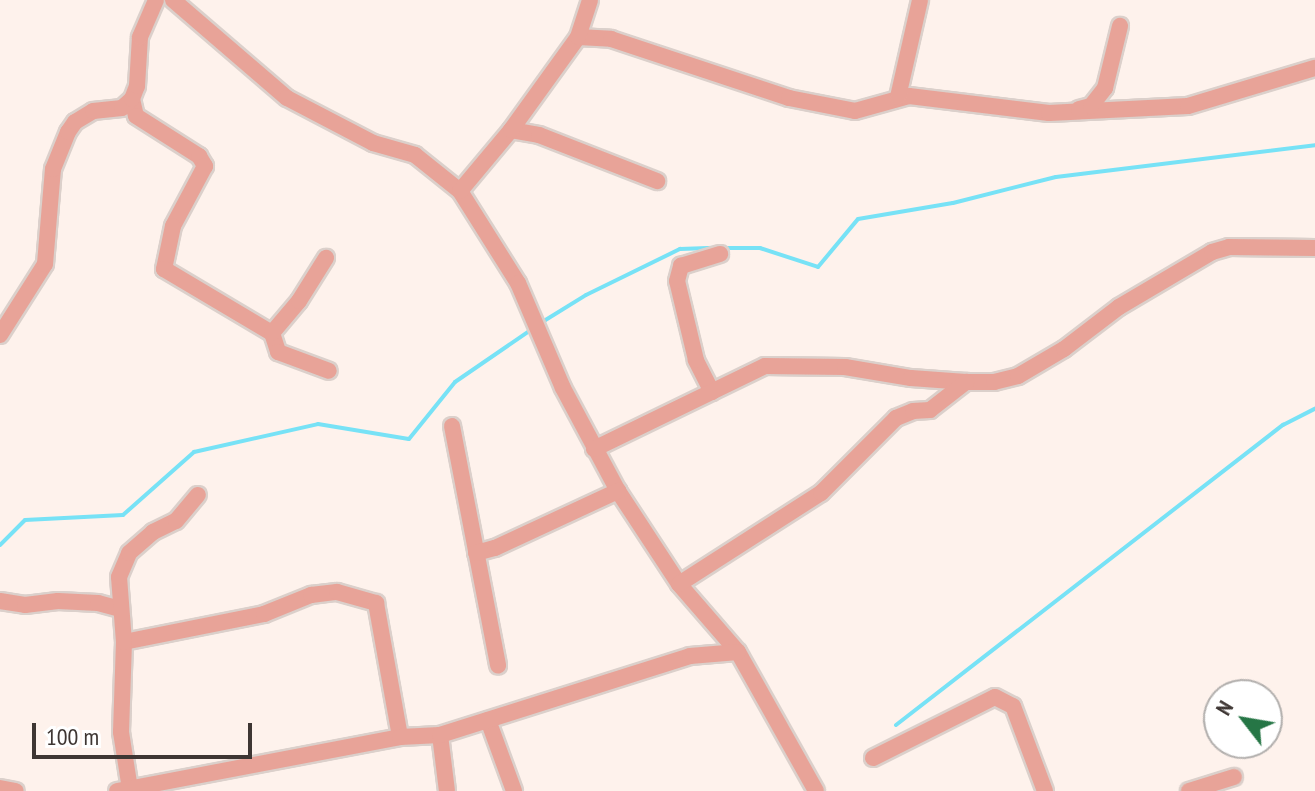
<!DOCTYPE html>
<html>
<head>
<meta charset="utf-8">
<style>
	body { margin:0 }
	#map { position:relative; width:1315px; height:791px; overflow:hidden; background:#fef2ec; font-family:"PT Sans Narrow",sans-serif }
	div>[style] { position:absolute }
	.stream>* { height:4px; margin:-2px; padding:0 2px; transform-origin:2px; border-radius:2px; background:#77e2f6 }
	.roads { filter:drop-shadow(2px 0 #dbd0cb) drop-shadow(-2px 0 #dbd0cb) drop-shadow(0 2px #dbd0cb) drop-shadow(0 -2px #dbd0cb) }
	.minor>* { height:16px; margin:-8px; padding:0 8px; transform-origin:8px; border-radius:8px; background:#e8a398 }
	span { translate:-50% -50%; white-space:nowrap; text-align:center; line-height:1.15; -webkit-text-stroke:8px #fff; paint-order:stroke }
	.north { position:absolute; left:1203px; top:679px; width:80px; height:80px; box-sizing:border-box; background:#fff; border:2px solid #b2afad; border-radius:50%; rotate:301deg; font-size:22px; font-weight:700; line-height:32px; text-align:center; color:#3e3633 }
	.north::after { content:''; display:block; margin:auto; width:28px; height:36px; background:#267646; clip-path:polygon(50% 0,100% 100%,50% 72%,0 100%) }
	.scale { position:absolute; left:32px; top:723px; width:220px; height:36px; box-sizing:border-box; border:4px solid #3e3633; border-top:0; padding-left:10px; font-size:24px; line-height:28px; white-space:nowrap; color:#3e3633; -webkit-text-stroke:6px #fff; paint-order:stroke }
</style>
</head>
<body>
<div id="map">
	<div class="stream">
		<div style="left:724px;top:248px;width:36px"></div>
		<div style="left:760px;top:248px;width:61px;rotate:18.1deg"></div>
		<div style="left:818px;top:267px;width:62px;rotate:-50.2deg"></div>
		<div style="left:858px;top:219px;width:96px;rotate:-9.6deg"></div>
		<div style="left:953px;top:203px;width:106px;rotate:-14.2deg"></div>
		<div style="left:1056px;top:177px;width:261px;rotate:-7deg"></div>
		<div style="left:539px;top:324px;width:55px;rotate:-31.7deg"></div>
		<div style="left:586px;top:295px;width:105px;rotate:-26.1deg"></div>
		<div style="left:680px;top:249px;width:35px;rotate:-2deg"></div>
		<div style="left:0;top:545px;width:35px;rotate:-45deg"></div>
		<div style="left:25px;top:520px;width:98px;rotate:-2.9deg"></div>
		<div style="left:123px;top:515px;width:95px;rotate:-41.6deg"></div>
		<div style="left:194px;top:452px;width:127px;rotate:-12.7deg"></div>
		<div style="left:318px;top:424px;width:92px;rotate:9.4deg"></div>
		<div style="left:409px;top:439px;width:73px;rotate:-51.1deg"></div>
		<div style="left:455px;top:382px;width:93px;rotate:-34.5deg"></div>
		<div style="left:896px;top:725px;width:490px;rotate:-37.8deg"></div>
		<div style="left:1283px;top:425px;width:36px;rotate:-27deg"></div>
	</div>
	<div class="roads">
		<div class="minor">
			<div style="left:173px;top:0;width:150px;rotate:40.7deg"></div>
			<div style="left:287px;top:98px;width:97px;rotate:27.6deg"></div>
			<div style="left:373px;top:143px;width:44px;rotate:15.9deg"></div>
			<div style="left:415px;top:155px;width:58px;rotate:38.7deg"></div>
			<div style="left:460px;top:191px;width:109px;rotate:57.8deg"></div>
			<div style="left:518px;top:283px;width:114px;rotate:66.8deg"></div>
			<div style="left:563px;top:388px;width:117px;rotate:61.9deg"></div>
			<div style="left:618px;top:491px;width:111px;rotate:56.7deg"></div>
			<div style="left:679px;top:584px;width:90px;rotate:49.1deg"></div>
			<div style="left:738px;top:652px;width:159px;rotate:60.7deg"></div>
			<div style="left:578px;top:37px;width:33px;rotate:3deg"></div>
			<div style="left:611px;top:39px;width:188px;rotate:18.3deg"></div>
			<div style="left:789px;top:98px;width:67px;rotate:11.1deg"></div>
			<div style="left:855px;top:111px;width:56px;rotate:-15.5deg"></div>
			<div style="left:909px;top:96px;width:141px;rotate:6.9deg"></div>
			<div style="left:1049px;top:113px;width:139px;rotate:-2.9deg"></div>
			<div style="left:1188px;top:106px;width:133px;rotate:-16.7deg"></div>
			<div style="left:898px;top:97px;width:99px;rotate:-77.2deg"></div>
			<div style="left:132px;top:99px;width:17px;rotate:77deg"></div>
			<div style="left:136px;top:116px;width:75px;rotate:32.4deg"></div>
			<div style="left:199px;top:156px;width:12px;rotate:59deg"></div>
			<div style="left:205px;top:166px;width:68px;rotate:118.1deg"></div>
			<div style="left:173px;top:226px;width:44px;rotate:101.8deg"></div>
			<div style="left:164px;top:269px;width:126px;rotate:30.7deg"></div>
			<div style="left:272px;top:333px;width:20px;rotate:72deg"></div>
			<div style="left:278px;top:352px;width:54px;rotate:20.4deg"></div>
			<div style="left:1079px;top:109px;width:12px;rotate:-14deg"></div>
			<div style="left:1091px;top:106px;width:23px;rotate:-52deg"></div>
			<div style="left:1105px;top:88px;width:64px;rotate:-76.4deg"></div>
			<div style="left:511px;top:130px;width:28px;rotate:10deg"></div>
			<div style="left:539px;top:135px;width:127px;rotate:21.3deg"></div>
			<div style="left:460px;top:191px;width:80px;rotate:-50.1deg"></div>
			<div style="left:511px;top:130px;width:115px;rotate:-54.2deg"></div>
			<div style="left:578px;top:37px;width:39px;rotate:-72deg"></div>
			<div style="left:272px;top:333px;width:42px;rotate:-49.8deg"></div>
			<div style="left:299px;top:301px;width:51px;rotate:-57.9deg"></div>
			<div style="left:0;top:335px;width:84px;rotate:-57.6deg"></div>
			<div style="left:45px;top:264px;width:95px;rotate:-85.2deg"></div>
			<div style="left:53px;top:169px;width:40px;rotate:-68deg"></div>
			<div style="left:68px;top:132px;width:12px;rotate:-55deg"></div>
			<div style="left:75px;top:122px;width:21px;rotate:-31deg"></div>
			<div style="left:93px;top:111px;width:29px;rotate:-6deg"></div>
			<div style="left:122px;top:108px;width:13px;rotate:-42deg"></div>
			<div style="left:132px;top:99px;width:14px;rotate:-69deg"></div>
			<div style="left:137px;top:86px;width:49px;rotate:-86.5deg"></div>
			<div style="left:140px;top:37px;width:40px;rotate:-66.6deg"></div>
			<div style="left:712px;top:392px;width:36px;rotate:-117deg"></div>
			<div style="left:696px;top:360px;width:81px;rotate:-103.5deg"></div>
			<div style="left:677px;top:281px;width:16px;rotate:-75deg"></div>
			<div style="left:681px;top:266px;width:41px;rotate:-17.1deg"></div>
			<div style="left:452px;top:426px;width:244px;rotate:79.1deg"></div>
			<div style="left:594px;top:449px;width:190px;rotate:-25.9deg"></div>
			<div style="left:765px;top:366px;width:80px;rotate:0.7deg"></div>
			<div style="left:845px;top:367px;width:67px;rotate:9.5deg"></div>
			<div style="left:911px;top:378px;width:55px;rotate:4.2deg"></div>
			<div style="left:966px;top:382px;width:28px"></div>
			<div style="left:994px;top:382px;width:25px;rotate:-14deg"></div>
			<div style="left:1018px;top:376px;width:53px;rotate:-30.4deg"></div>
			<div style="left:1064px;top:349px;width:69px;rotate:-37.4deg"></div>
			<div style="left:1119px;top:307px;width:108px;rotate:-30.6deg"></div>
			<div style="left:1212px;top:252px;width:18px;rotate:-16deg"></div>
			<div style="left:1229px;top:247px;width:86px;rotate:0.7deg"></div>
			<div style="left:476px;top:553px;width:20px;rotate:-15deg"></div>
			<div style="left:495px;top:548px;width:136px;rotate:-24.9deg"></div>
			<div style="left:679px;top:584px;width:169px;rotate:-32.7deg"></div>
			<div style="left:821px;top:493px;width:106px;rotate:-45deg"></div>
			<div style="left:896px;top:418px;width:18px;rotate:-22deg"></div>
			<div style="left:913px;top:411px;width:17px;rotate:-3deg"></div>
			<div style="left:930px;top:410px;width:46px;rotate:-37.9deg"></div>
			<div style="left:0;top:601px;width:25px;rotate:9deg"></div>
			<div style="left:25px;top:605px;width:33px;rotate:-7deg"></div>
			<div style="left:58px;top:601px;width:40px;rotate:2.9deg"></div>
			<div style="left:98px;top:603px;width:24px;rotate:15deg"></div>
			<div style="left:124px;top:642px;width:143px;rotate:-11.3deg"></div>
			<div style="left:264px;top:614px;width:51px;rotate:-22deg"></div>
			<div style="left:311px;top:595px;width:26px;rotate:-7deg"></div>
			<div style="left:337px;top:592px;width:41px;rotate:15.8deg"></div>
			<div style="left:376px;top:603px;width:136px;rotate:79.8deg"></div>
			<div style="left:488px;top:720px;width:76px;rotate:69.9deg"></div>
			<div style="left:440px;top:735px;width:56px;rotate:82.9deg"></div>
			<div style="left:873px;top:758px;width:136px;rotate:-26.6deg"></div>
			<div style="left:995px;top:697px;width:20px;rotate:27deg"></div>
			<div style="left:1013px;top:706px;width:91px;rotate:69.4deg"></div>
			<div style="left:0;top:788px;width:16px;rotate:11deg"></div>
			<div style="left:130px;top:789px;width:58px;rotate:-99deg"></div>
			<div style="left:121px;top:732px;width:90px;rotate:-88.1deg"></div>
			<div style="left:124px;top:642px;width:65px;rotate:-94.4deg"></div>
			<div style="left:119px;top:577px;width:26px;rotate:-67deg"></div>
			<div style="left:129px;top:553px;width:32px;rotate:-41deg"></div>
			<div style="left:153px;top:532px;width:25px;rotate:-26deg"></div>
			<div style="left:176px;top:521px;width:34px;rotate:-50deg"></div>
			<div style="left:117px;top:791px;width:288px;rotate:-10.8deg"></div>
			<div style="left:400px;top:737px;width:40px;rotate:-2.9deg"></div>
			<div style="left:440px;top:735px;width:262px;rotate:-17.5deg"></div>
			<div style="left:690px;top:656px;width:48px;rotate:-4.8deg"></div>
			<div style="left:1189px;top:791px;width:47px;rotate:-17.3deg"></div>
		</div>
	</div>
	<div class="north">N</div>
	<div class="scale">100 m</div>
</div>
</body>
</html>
